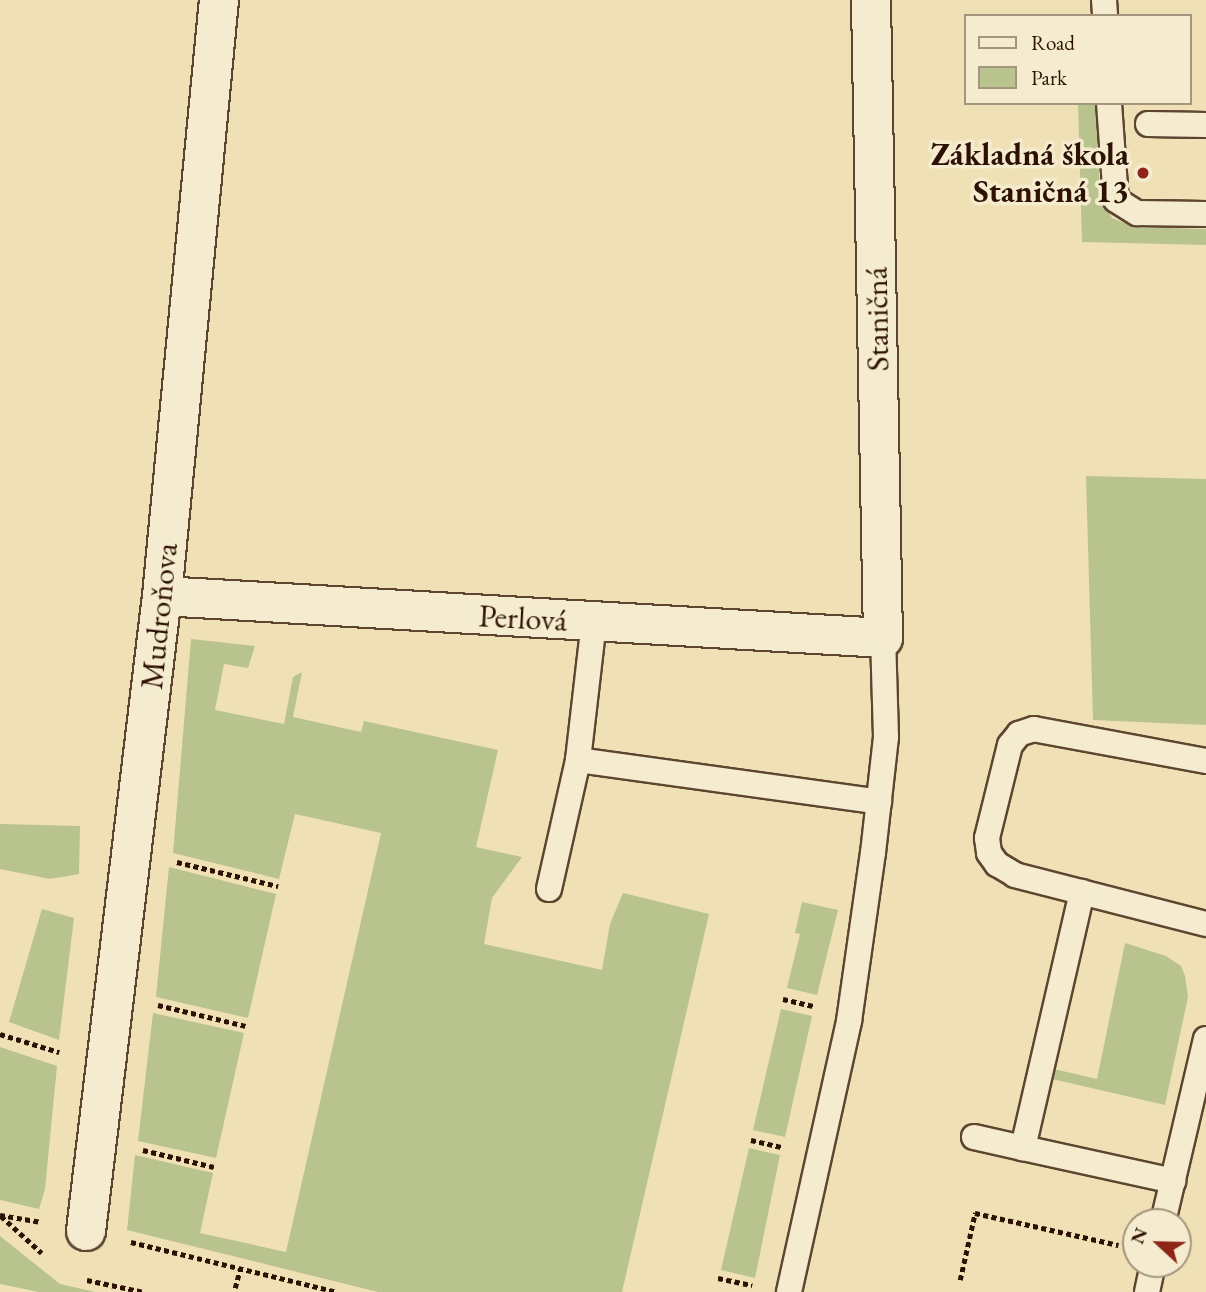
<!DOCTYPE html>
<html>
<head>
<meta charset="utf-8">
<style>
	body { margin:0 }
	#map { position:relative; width:1206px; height:1292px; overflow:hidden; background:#efe1b5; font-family:"EB Garamond",serif }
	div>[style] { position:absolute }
	.green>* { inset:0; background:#b9c38d }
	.path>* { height:4.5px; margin-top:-2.25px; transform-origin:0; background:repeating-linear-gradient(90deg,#2d1104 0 5px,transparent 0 8.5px) }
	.roads { filter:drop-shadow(2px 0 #5e4530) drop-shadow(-2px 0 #5e4530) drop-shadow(0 2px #5e4530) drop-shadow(0 -2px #5e4530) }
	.service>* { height:24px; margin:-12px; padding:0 12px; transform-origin:12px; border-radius:12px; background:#f5eccf }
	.minor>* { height:38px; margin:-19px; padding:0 19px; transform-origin:19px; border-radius:19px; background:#f5eccf }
	.dots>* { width:19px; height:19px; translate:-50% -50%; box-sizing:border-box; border:4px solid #f5eccf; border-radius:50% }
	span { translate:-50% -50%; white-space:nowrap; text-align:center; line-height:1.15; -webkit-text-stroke:7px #f5eccf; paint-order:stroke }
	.poi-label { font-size:32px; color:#2d1104; font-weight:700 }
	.right { translate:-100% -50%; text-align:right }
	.street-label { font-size:32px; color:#2d1104 }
	.legend { position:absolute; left:964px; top:14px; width:228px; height:91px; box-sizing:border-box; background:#f5eccf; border:2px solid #a5947e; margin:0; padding:9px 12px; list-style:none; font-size:21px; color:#2d1104 }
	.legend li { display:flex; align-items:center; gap:14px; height:35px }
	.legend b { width:35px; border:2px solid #a5947e }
	.north { position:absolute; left:1122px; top:1208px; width:70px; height:70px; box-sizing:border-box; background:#f5eccf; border:2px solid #a5947e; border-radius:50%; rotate:292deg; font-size:19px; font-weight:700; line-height:28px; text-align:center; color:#2d1104 }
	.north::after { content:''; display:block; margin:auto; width:24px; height:32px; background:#8f2418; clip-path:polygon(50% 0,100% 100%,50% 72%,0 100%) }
</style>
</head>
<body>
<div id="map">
	<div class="green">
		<div style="clip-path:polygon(1078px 103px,1096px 103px,1100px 196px,1112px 218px,1134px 227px,1206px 229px,1206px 245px,1082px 242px)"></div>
		<div style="clip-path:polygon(1086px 476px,1206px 479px,1206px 725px,1093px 720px)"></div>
		<div style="clip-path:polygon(191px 639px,255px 646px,248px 668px,224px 664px,215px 710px,284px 724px,293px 677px,302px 672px,293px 717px,361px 732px,364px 721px,498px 750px,476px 847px,522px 857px,492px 898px,484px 944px,602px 970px,610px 924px,623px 893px,709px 914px,622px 1292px,378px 1292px,127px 1230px,135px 1155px,213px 1173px,200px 1233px,286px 1252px,381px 833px,295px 814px,279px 879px,173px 853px)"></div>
		<div style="clip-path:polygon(0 824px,80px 826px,79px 874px,50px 879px,0 869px)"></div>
		<div style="clip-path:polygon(169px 867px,276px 894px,248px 1018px,156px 997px)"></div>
		<div style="clip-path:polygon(802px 902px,838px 910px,817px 995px,787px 988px,800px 934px,795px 933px)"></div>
		<div style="clip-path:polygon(42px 909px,74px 918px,59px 1040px,9px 1022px)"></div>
		<div style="clip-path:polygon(1125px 943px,1166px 956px,1181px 966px,1185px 976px,1188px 997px,1165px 1105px,1048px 1078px,1054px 1069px,1097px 1079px)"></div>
		<div style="clip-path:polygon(781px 1009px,812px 1016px,785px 1137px,753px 1130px)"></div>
		<div style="clip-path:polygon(153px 1013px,244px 1033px,216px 1158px,138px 1141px)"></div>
		<div style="clip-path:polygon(0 1047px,57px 1066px,45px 1189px,39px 1209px,0 1200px)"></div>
		<div style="clip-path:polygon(749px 1148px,780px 1155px,755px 1278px,721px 1270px)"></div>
		<div style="clip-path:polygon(0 1236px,60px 1284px,95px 1292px,39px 1292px,0 1284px)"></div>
	</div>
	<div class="path">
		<div style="left:177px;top:862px;width:104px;rotate:13.4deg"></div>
		<div style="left:783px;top:999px;width:31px;rotate:13deg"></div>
		<div style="left:158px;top:1005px;width:90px;rotate:13.4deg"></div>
		<div style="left:0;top:1034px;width:62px;rotate:17deg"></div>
		<div style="left:751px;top:1140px;width:31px;rotate:13deg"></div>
		<div style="left:143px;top:1150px;width:73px;rotate:13.5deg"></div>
		<div style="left:0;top:1215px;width:42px;rotate:9.7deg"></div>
		<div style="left:1px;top:1216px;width:55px;rotate:42.1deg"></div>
		<div style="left:131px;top:1242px;width:212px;rotate:13.6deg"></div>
		<div style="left:718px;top:1278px;width:35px;rotate:12deg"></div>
		<div style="left:87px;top:1280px;width:58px;rotate:11.9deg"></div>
		<div style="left:960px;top:1280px;width:69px;rotate:-77.4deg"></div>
		<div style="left:975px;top:1213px;width:147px;rotate:12.6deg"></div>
		<div style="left:235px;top:1288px;width:20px;rotate:-75deg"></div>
	</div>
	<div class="roads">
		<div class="service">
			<div style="left:1104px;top:0;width:16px;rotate:86deg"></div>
			<div style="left:1109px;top:103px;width:97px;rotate:85.9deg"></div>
			<div style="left:1116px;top:200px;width:25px;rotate:32deg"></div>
			<div style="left:1137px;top:213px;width:69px;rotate:0.8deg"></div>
			<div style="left:1148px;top:124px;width:58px;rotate:1deg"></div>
			<div style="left:578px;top:760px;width:304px;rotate:7.9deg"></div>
			<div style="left:1206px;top:761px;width:175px;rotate:-169.5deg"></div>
			<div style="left:1034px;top:729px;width:16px;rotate:162deg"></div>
			<div style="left:1019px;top:734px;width:14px;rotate:129deg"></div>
			<div style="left:1010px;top:745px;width:96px;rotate:103.9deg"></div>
			<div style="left:987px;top:838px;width:15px;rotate:82deg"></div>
			<div style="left:989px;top:853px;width:14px;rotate:54deg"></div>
			<div style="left:997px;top:864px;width:21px;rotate:31deg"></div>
			<div style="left:1015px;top:875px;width:197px;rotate:14.4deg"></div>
			<div style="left:549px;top:889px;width:132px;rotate:-77.3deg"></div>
			<div style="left:578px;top:760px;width:139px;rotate:-83.4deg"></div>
			<div style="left:1082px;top:892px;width:263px;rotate:103deg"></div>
			<div style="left:1023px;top:1148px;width:154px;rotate:12.4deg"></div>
			<div style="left:974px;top:1137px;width:50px;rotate:12.7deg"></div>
			<div style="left:1163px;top:1222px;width:188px;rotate:-76.8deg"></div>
			<div style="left:789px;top:1292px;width:278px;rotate:-77.5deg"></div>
			<div style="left:849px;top:1021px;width:170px;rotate:-81.9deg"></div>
			<div style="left:873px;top:853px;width:117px;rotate:-83.6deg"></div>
			<div style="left:886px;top:737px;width:99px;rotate:-91.7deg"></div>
			<div style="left:1147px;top:1292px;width:29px;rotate:-78deg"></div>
		</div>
		<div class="minor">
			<div style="left:162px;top:596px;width:722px;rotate:3.33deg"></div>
			<div style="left:883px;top:638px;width:638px;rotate:-91.08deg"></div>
			<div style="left:86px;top:1231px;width:640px;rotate:-83.18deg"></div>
			<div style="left:162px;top:596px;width:599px;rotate:-84.54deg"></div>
		</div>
	</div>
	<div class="dots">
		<div style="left:1143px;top:173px;background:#8f2418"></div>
	</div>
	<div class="poi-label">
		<span class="right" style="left:1129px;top:173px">Základná škola<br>Staničná 13</span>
	</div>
	<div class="street-label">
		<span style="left:877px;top:319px;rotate:-91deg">Staničná</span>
		<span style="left:159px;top:616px;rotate:-84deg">Mudroňova</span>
		<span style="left:523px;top:618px;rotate:3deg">Perlová</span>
	</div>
	<ul class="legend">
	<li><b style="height:9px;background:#f5eccf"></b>Road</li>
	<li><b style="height:19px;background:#b9c38d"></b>Park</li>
	</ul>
	<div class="north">N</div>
</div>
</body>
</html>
